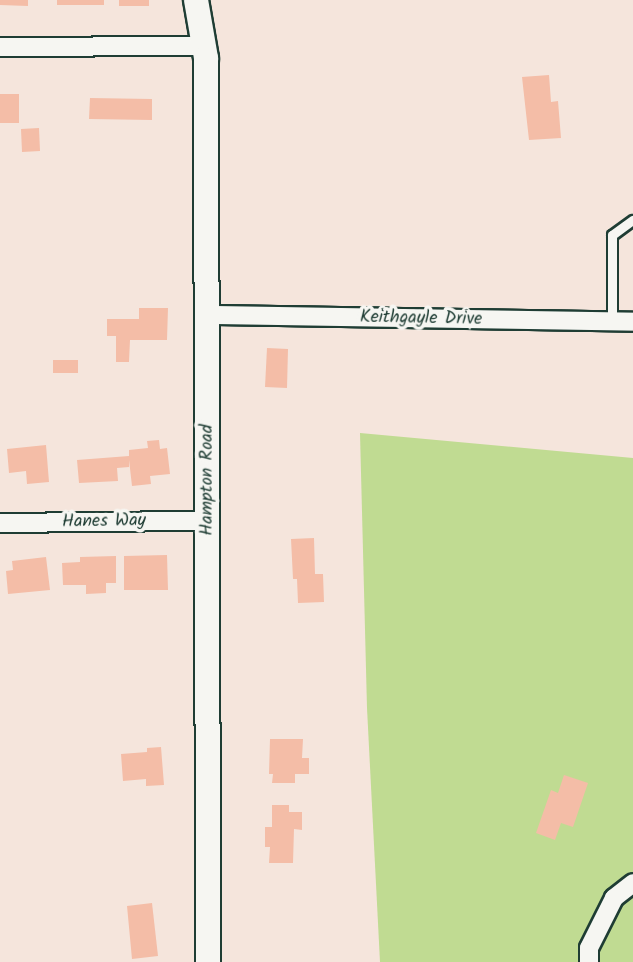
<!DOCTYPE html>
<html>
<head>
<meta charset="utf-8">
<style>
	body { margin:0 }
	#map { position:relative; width:633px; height:962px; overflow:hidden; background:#f5e5dc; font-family:Kalam,sans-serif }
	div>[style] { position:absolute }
	.green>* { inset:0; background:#c0db92 }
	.building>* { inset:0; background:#f4bda7 }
	.roads { filter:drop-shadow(2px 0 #1f3d34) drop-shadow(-2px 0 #1f3d34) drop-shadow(0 2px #1f3d34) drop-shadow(0 -2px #1f3d34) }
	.service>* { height:9px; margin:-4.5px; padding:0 4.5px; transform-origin:4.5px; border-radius:4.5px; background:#f6f6f2 }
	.minor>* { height:18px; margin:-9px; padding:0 9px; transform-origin:9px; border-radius:9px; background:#f6f6f2 }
	.secondary>* { height:24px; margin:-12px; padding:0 12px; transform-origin:12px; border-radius:12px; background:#f6f6f2 }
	span { translate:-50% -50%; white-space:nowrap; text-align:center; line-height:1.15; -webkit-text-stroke:7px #f6f6f2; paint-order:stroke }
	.street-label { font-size:18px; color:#1f3d34 }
</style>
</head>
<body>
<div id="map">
	<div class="green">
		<div style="clip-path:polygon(360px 433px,633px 458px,633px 962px,380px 962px,367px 708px)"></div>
	</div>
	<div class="building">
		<div style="clip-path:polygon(0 0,28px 0,28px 6px,0 5px)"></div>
		<div style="clip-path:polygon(57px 0,104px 0,104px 5px,57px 5px)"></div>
		<div style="clip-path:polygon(119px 0,149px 0,149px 6px,119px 6px)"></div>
		<div style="clip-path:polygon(549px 75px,551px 102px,558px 101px,561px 138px,529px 140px,522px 77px)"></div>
		<div style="clip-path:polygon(0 94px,19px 94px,19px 123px,0 123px)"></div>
		<div style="clip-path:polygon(90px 98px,152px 99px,152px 120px,89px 119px)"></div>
		<div style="clip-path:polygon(39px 128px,40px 151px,22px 152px,21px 129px)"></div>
		<div style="clip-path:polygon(139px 308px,168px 308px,167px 340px,130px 340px,129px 362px,116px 362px,116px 336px,107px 336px,107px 319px,139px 319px)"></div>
		<div style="clip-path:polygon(267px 348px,288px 349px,287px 388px,265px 387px)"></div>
		<div style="clip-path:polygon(53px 360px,78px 360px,78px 373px,53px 373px)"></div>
		<div style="clip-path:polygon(159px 440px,160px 449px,167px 448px,170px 474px,150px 476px,151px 484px,132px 486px,129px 460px,129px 467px,117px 468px,118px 481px,79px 483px,77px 460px,129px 456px,129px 450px,148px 448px,147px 441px)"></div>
		<div style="clip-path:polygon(46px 445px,49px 482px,27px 484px,26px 471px,9px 473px,7px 449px)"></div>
		<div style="clip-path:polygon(314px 538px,315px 574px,323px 574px,324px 602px,298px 603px,297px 579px,293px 579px,291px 539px)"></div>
		<div style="clip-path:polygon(167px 555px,168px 590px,124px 590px,124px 556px)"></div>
		<div style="clip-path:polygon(116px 556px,116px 583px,106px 583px,106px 593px,86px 594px,86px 585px,63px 585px,62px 563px,80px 562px,80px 557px)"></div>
		<div style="clip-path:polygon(46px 557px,50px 590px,8px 594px,6px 571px,13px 570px,12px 561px)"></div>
		<div style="clip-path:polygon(270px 739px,303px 739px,302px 758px,309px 758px,309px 774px,295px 774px,295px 783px,272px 783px,273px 774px,269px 774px)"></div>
		<div style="clip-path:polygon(161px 747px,164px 785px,146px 786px,146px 779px,123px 781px,121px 754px,147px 752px,147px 748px)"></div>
		<div style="clip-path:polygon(564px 775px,588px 783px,573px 827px,561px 823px,555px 840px,536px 833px,551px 790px,558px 793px)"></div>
		<div style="clip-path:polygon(272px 805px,289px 805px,289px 812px,302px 812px,302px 830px,294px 829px,293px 863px,269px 863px,270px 847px,265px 847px,265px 827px,272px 827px)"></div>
		<div style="clip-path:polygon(152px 903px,158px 956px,132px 959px,127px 906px)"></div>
	</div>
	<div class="roads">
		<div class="service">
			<div style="left:612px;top:322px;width:87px;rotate:-90deg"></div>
			<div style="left:612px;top:235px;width:26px;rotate:-36deg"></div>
		</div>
		<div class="minor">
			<div style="left:0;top:47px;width:206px;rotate:-0.3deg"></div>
			<div style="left:209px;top:315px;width:424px;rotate:0.9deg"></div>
			<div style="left:0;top:523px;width:208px;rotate:-0.6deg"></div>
			<div style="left:589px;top:962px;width:14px;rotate:-90deg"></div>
			<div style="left:589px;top:948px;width:56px;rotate:-63.4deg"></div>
			<div style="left:614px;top:898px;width:24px;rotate:-38deg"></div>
		</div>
		<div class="secondary">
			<div style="left:196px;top:0;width:59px;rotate:80.2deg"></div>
			<div style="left:206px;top:58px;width:904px;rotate:89.87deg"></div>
		</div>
	</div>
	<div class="street-label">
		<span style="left:421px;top:319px;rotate:1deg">Keithgayle Drive</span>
		<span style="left:208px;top:480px;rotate:-90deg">Hampton Road</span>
		<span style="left:104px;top:522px;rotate:-1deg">Hanes Way</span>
	</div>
</div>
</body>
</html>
